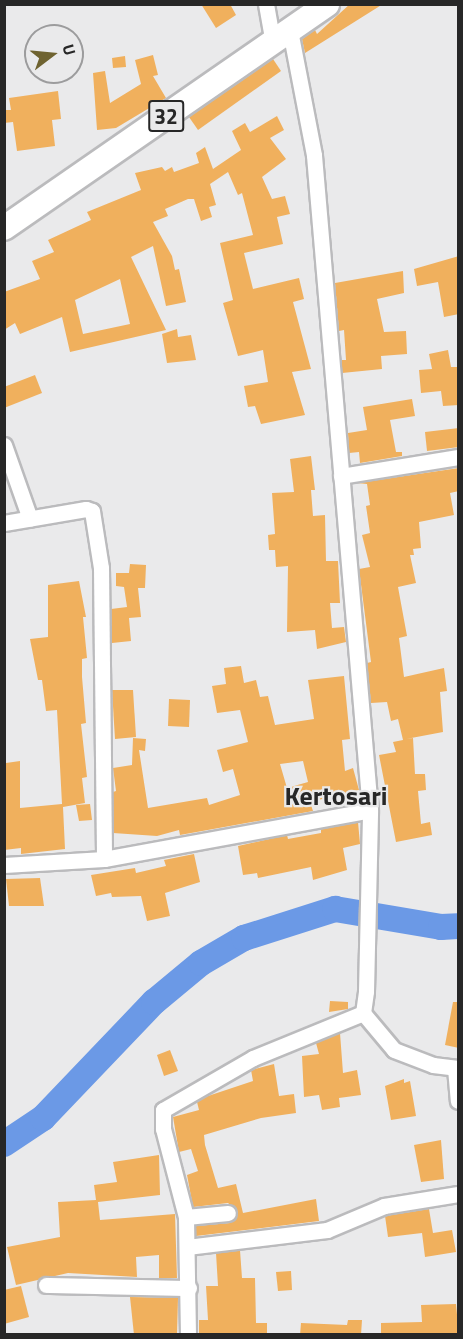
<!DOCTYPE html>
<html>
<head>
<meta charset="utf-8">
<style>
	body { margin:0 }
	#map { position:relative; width:463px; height:1339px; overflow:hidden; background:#eaeaeb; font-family:"Titillium Web",sans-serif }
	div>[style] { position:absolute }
	.river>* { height:26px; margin:-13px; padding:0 13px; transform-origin:13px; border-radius:13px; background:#6b99e6 }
	.building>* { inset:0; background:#f0b05d }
	.roads { filter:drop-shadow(2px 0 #bbbbbd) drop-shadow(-2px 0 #bbbbbd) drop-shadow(0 2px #bbbbbd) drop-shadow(0 -2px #bbbbbd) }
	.minor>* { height:15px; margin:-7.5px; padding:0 7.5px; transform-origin:7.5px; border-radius:7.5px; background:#fff }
	.trunk>* { height:24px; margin:-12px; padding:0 12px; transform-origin:12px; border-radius:12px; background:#fff }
	span { translate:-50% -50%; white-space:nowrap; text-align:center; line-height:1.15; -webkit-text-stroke:4.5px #eaeaeb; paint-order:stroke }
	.shield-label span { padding:2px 4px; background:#eaeaeb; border:2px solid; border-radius:4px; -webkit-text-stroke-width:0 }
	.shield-label { font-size:21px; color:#272727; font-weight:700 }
	.quarter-label { font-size:26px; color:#272727; font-weight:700 }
	.frame { position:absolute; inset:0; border:6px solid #272727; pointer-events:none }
	.north { position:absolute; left:24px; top:24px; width:60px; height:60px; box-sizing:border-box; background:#eaeaeb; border:2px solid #9c9c9d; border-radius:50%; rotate:74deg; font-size:16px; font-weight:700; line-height:24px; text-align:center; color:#272727 }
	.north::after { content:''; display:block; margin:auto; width:21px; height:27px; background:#6f6330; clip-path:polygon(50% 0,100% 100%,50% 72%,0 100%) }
</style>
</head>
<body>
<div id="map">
	<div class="river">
		<div style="left:4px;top:1144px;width:47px;rotate:-33.7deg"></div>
		<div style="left:43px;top:1118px;width:161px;rotate:-46.3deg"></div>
		<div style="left:154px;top:1002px;width:61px;rotate:-39.7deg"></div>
		<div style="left:201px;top:963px;width:50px;rotate:-30.2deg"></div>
		<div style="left:244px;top:938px;width:96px;rotate:-17.7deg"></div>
		<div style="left:335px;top:909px;width:108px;rotate:9.6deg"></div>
		<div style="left:441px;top:927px;width:17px;rotate:-3deg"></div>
	</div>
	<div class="building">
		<div style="clip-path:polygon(201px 4px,230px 4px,236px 15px,216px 28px)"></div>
		<div style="clip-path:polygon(350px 4px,383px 4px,305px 53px,302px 39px,315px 30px,317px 34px)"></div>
		<div style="clip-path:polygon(153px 55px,158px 75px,153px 76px,166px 98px,116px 128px,97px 130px,93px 73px,105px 71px,110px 103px,141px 84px,135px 60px)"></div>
		<div style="clip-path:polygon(125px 56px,126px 67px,113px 68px,112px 58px)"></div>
		<div style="clip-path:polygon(273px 59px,281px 71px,198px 130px,189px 117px)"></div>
		<div style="clip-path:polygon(58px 91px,61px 119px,52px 120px,55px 146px,17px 151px,13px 122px,4px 123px,4px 110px,11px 110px,9px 98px)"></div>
		<div style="clip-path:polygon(evenodd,277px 116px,284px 130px,270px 138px,286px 159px,262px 177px,272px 199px,285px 196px,290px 214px,277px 217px,283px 244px,244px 253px,253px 289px,299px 278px,304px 299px,293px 302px,311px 369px,292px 372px,305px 415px,261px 424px,255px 406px,248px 407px,244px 386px,268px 382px,263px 350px,238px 356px,223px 303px,233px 300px,220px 243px,253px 235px,242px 193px,238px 195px,228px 172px,210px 184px,216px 205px,209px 207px,212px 217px,201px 221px,194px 199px,188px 199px,165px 209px,168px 216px,153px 222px,172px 256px,175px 270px,179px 269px,186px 302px,166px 306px,153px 246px,131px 257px,166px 330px,70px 352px,62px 317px,20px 334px,15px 323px,4px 330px,4px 292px,40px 279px,32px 261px,54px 252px,48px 240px,91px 220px,87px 212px,141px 190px,135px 173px,162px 167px,165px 171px,172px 167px,174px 172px,199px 163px,196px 153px,205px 147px,213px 169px,241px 150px,232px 131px,245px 123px,250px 132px,277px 116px,120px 279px,130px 324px,83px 334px,75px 300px,120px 279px)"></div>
		<div style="clip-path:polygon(459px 256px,459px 314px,444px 317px,438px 282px,417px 286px,414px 269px)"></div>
		<div style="clip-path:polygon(403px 271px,404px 293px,377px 299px,384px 332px,406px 331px,407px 354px,381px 356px,382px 369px,342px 373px,341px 360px,346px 360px,344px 330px,339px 331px,335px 283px)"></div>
		<div style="clip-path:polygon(177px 329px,178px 337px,191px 335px,196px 360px,167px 363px,162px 334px)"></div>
		<div style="clip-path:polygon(448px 350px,451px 367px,459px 367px,459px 405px,443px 406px,441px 391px,421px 393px,419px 370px,432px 369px,429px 354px)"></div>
		<div style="clip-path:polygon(35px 375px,42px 393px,4px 408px,4px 387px)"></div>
		<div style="clip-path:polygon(412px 399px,415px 416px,390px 420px,396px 452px,402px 452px,402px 456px,360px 463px,359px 452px,349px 453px,348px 433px,367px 430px,363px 407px)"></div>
		<div style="clip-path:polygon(459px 428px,459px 447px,427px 451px,425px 432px)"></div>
		<div style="clip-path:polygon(311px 456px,315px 490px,311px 490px,313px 516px,325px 515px,326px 561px,338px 561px,340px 603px,330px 603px,332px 628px,344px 627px,346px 642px,317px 649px,315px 630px,287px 632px,288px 566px,276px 567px,275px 550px,269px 550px,268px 535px,275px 534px,272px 493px,294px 492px,290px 459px)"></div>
		<div style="clip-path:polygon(459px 468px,459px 491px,450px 493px,454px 515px,419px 522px,421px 548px,413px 549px,414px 555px,410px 555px,416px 583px,398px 587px,407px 636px,399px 638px,404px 677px,444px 668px,447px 691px,440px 692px,443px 732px,406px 739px,413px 738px,415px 774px,425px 774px,426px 790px,418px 791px,421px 824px,430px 822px,432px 835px,396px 842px,379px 755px,396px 752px,393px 742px,403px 740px,398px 719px,391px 721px,387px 702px,371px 703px,367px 663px,371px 662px,359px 569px,370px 567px,362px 535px,370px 533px,366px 506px,370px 505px,367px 484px,357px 483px)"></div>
		<div style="clip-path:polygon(130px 564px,146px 565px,145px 588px,138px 588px,141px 617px,129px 618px,131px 641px,112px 643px,111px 609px,127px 607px,124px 587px,116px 586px,116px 573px,129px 573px)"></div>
		<div style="clip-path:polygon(79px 581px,86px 617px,83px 617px,87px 658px,82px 659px,82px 677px,86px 723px,81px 724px,87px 777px,82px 778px,85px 803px,63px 807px,65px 849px,21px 854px,21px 848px,4px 850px,6px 763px,20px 761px,20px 808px,62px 804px,57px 710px,46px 711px,42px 680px,38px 680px,30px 639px,48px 637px,48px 585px)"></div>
		<div style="clip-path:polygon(evenodd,241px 666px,244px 683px,256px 680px,260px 697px,268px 696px,275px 725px,314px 719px,308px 680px,344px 676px,350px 739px,342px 740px,345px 771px,353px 768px,359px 790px,310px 802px,313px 811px,180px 835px,179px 830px,157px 836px,113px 833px,113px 792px,116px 791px,113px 768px,132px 765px,133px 738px,146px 739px,145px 751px,139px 750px,148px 808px,207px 798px,209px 805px,240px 795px,233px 769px,223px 772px,217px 750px,248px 742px,240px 710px,217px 713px,212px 686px,226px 684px,224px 668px,241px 666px,303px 761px,308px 782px,287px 788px,280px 764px,303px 761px)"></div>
		<div style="clip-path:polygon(112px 690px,133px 690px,136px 737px,115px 739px)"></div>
		<div style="clip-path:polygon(169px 699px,190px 700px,189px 727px,168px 726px)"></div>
		<div style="clip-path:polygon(90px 804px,92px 820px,79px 821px,76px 805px)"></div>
		<div style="clip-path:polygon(358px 822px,360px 844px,343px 848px,347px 870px,313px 880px,311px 867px,258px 878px,257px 873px,243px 875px,238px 846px,287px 835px,288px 839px,321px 833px,321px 829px)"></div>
		<div style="clip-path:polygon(194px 854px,200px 882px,165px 893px,170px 916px,147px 921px,141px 896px,112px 897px,111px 893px,96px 896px,91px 875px,135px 868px,136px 873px,166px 866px,164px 860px)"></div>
		<div style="clip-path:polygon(40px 878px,44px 906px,9px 906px,6px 879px)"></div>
		<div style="clip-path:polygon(330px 1001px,348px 1002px,348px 1009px,329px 1012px)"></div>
		<div style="clip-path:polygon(453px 1002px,459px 1002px,459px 1048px,445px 1045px)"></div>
		<div style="clip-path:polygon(340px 1033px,343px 1073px,357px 1070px,361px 1095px,339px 1098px,340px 1107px,322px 1110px,319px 1095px,304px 1097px,302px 1056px,319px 1054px,316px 1043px)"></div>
		<div style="clip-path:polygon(170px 1050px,178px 1071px,164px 1076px,157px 1055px)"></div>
		<div style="clip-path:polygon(274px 1064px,279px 1096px,294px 1094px,296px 1113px,261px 1118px,204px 1135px,205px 1145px,218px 1188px,236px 1184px,243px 1213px,316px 1199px,319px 1221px,196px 1236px,196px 1226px,230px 1223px,238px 1212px,228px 1203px,193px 1207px,187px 1175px,198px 1171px,191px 1149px,179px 1152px,173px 1117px,199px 1110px,197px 1102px,205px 1097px,253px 1081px,251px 1070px)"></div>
		<div style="clip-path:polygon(404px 1079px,404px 1083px,410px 1081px,416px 1116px,391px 1120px,385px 1086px)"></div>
		<div style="clip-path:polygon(441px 1140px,444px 1179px,421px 1182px,414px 1145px)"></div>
		<div style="clip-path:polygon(159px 1155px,160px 1195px,98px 1202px,100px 1220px,175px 1214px,177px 1278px,159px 1278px,159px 1255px,136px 1257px,137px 1277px,68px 1273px,16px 1285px,7px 1247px,60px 1237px,58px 1202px,96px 1200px,94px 1185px,117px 1182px,113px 1162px)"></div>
		<div style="clip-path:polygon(429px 1209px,433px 1233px,452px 1230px,456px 1252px,425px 1257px,422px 1233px,388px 1237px,385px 1216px)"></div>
		<div style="clip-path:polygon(240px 1250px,242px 1278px,255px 1278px,256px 1323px,267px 1323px,267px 1335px,199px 1335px,199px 1320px,208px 1320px,206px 1286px,218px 1286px,216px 1253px)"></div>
		<div style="clip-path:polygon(291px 1271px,292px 1290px,278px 1291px,276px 1272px)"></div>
		<div style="clip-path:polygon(21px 1286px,29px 1317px,4px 1324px,4px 1290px)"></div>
		<div style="clip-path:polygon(130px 1297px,178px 1298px,177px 1335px,134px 1335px)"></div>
		<div style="clip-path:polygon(456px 1304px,459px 1335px,381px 1335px,381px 1323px,422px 1322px,421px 1305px)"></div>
		<div style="clip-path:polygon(348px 1320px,362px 1320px,361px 1335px,300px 1335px,301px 1323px,347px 1325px)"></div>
	</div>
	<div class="roads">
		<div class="minor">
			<div style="left:266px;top:4px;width:39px;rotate:80deg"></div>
			<div style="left:4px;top:445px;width:78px;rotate:70.6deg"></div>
			<div style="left:341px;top:476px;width:119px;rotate:-9.2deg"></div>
			<div style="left:4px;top:523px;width:83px;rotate:-9.7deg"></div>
			<div style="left:86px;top:509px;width:6px;rotate:18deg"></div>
			<div style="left:92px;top:511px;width:58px;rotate:81deg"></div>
			<div style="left:101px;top:568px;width:291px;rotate:89.4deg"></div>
			<div style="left:4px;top:865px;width:100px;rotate:-3.4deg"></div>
			<div style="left:104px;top:859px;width:270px;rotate:-10.4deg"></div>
			<div style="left:363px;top:1013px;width:48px;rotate:50deg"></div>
			<div style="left:394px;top:1050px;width:42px;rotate:21deg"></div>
			<div style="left:433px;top:1065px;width:25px;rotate:7deg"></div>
			<div style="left:455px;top:1068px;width:33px;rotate:85deg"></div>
			<div style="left:186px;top:1217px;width:42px;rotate:-5.4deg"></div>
			<div style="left:187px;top:1247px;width:141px;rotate:-6.9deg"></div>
			<div style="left:327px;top:1230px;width:62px;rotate:-22.8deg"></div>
			<div style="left:384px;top:1206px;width:75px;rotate:-9.2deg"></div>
			<div style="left:46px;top:1285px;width:143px;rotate:1.2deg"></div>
			<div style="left:188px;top:1334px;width:117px;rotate:-91deg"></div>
			<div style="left:186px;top:1217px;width:91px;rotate:-104.6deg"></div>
			<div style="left:163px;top:1129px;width:19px;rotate:-90deg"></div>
			<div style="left:163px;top:1110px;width:104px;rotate:-30deg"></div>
			<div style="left:253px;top:1058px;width:119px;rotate:-22.2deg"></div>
			<div style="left:363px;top:1013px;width:22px;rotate:-82deg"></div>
			<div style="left:366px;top:991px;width:181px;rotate:-88.7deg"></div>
			<div style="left:370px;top:810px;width:657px;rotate:-94.89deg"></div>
			<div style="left:314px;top:155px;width:127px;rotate:-100.9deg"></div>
		</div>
		<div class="trunk">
			<div style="left:4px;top:228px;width:393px;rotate:-34.7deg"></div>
		</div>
	</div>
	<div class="shield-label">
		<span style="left:166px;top:116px">32</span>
	</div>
	<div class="quarter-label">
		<span style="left:336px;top:796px">Kertosari</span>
	</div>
	<div class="frame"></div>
	<div class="north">U</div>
</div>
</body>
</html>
